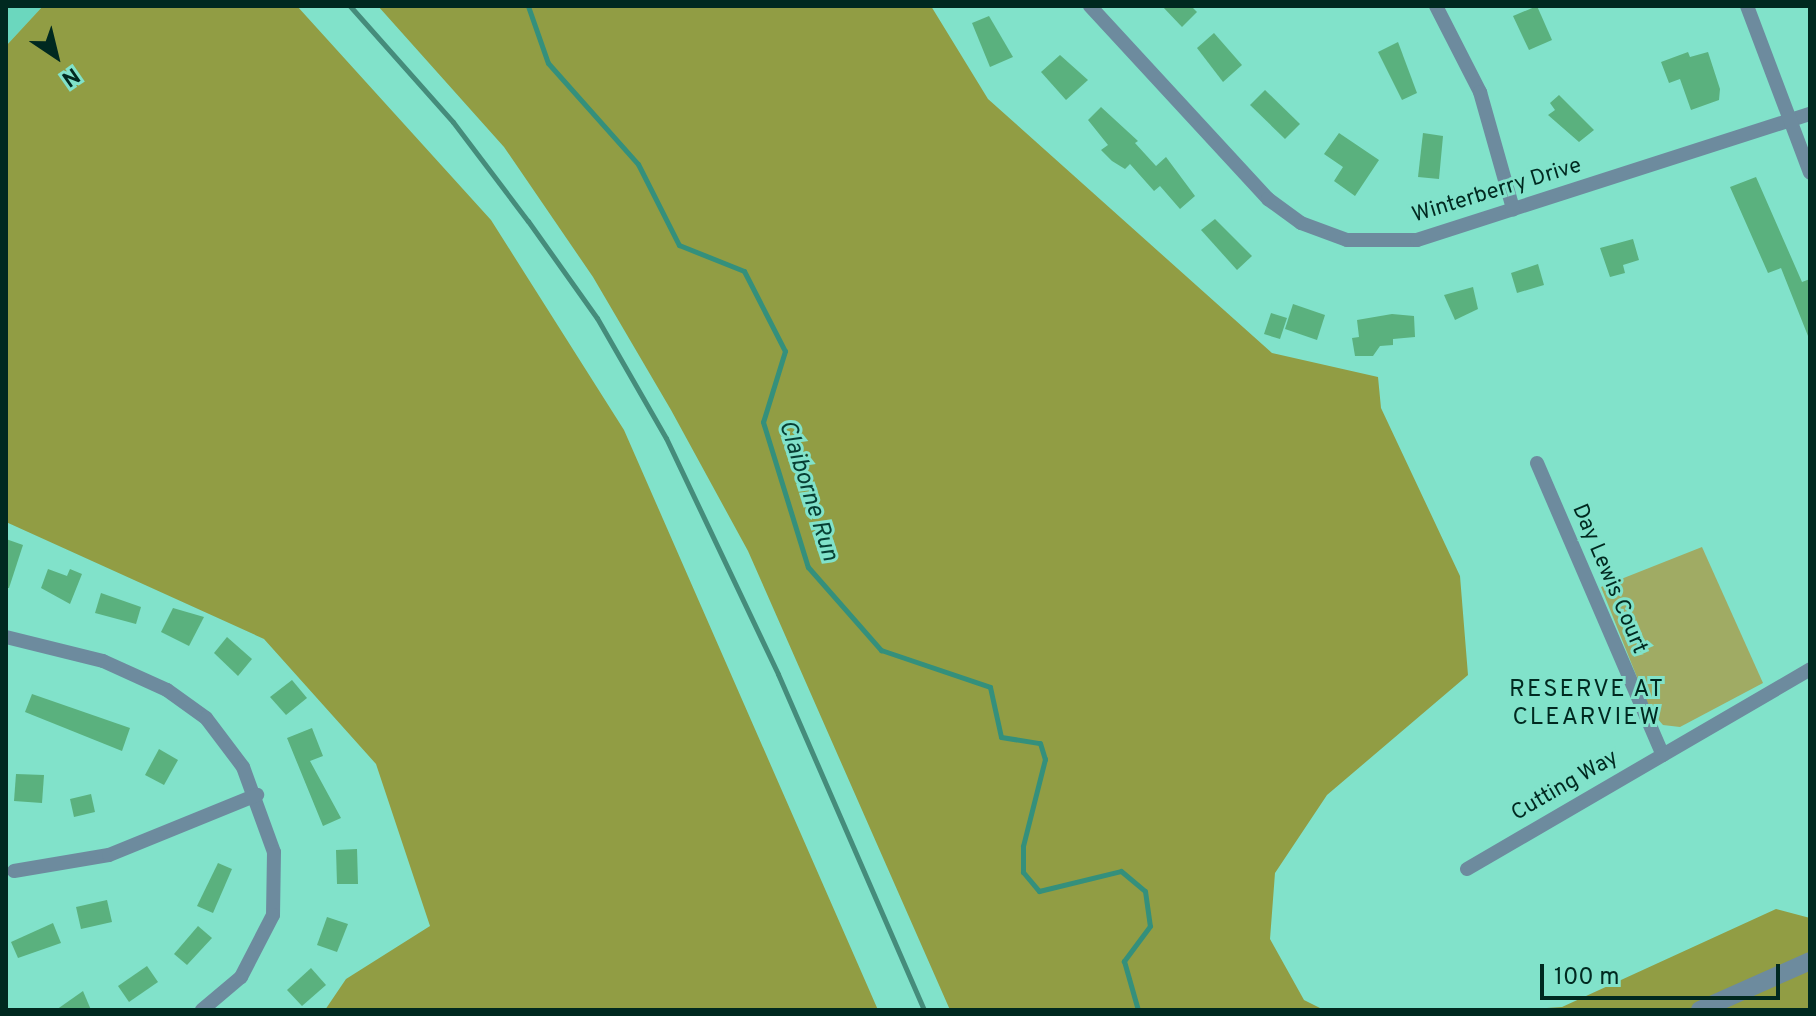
<!DOCTYPE html>
<html>
<head>
<meta charset="utf-8">
<style>
	body { margin:0 }
	#map { position:relative; width:1816px; height:1016px; overflow:hidden; background:#81e2ca; font-family:Overpass,sans-serif }
	div>[style] { position:absolute }
	.built>* { inset:0; background:#6bd7be }
	.green>* { inset:0; background:#a0ab64 }
	.forest>* { inset:0; background:#919d44 }
	.stream>* { height:5px; margin:-2.5px; padding:0 2.5px; transform-origin:2.5px; border-radius:2.5px; background:#34907c }
	.building>* { inset:0; background:#5ab17e }
	.minor>* { height:14px; margin:-7px; padding:0 7px; transform-origin:7px; border-radius:7px; background:#6d8b9e }
	.tertiary>* { height:18px; margin:-9px; padding:0 9px; transform-origin:9px; border-radius:9px; background:#6d8b9e }
	.rail>* { height:5px; margin:-2.5px; padding:0 2.5px; transform-origin:2.5px; border-radius:2.5px; background:#458c7b }
	span { translate:-50% -50%; white-space:nowrap; text-align:center; line-height:1.15; -webkit-text-stroke:6px #81e2ca; paint-order:stroke }
	.street-label { font-size:22px; color:#002920 }
	.water-label { font-size:24px; color:#073f34; font-style:italic }
	.neighbourhood-label { font-size:24px; color:#002920; letter-spacing:2px }
	.frame { position:absolute; inset:0; border:8px solid #002920; pointer-events:none }
	.north { position:absolute; left:16px; top:16px; width:80px; height:80px; -webkit-text-stroke:6px #81e2ca; paint-order:stroke; rotate:145deg; font-size:22px; font-weight:700; line-height:32px; text-align:center; color:#002920 }
	.north::after { content:''; display:block; margin:auto; width:28px; height:36px; background:#002920; clip-path:polygon(50% 0,100% 100%,50% 72%,0 100%) }
	.scale { position:absolute; left:1540px; top:964px; width:240px; height:36px; box-sizing:border-box; border:4px solid #002920; border-top:0; padding-left:10px; font-size:24px; line-height:28px; white-space:nowrap; color:#002920; -webkit-text-stroke:6px #81e2ca; paint-order:stroke }
</style>
</head>
<body>
<div id="map">
	<div class="built">
		<div style="clip-path:polygon(6px 6px,43px 6px,6px 46px)"></div>
	</div>
	<div class="green">
		<div style="clip-path:polygon(1702px 547px,1763px 683px,1680px 727px,1663px 725px,1650px 710px,1601px 587px)"></div>
	</div>
	<div class="forest">
		<div style="clip-path:polygon(43px 6px,297px 6px,491px 220px,624px 430px,878px 1010px,325px 1010px,346px 979px,430px 926px,376px 764px,264px 639px,6px 522px,6px 46px)"></div>
		<div style="clip-path:polygon(378px 6px,931px 6px,988px 99px,1272px 353px,1378px 377px,1381px 408px,1460px 576px,1468px 675px,1327px 795px,1275px 873px,1270px 939px,1304px 1000px,1324px 1010px,950px 1010px,748px 551px,671px 410px,593px 277px,504px 147px)"></div>
		<div style="clip-path:polygon(1776px 909px,1810px 918px,1810px 1010px,1516px 1010px,1562px 1007px)"></div>
	</div>
	<div class="stream">
		<div style="left:528px;top:6px;width:60px;rotate:70.7deg"></div>
		<div style="left:548px;top:63px;width:135px;rotate:48.3deg"></div>
		<div style="left:638px;top:164px;width:91px;rotate:63.2deg"></div>
		<div style="left:679px;top:245px;width:70px;rotate:21.8deg"></div>
		<div style="left:744px;top:271px;width:90px;rotate:62.9deg"></div>
		<div style="left:785px;top:351px;width:74px;rotate:107.2deg"></div>
		<div style="left:763px;top:422px;width:152px;rotate:72.8deg"></div>
		<div style="left:808px;top:567px;width:111px;rotate:48.7deg"></div>
		<div style="left:881px;top:650px;width:115px;rotate:18.7deg"></div>
		<div style="left:990px;top:687px;width:51px;rotate:77.6deg"></div>
		<div style="left:1001px;top:737px;width:39px;rotate:9deg"></div>
		<div style="left:1040px;top:743px;width:17px;rotate:73deg"></div>
		<div style="left:1045px;top:759px;width:90px;rotate:104.2deg"></div>
		<div style="left:1023px;top:846px;width:26px;rotate:90deg"></div>
		<div style="left:1023px;top:872px;width:25px;rotate:50deg"></div>
		<div style="left:1039px;top:891px;width:84px;rotate:-13.7deg"></div>
		<div style="left:1121px;top:871px;width:31px;rotate:40deg"></div>
		<div style="left:1145px;top:891px;width:35px;rotate:82deg"></div>
		<div style="left:1150px;top:926px;width:44px;rotate:126.6deg"></div>
		<div style="left:1124px;top:961px;width:51px;rotate:74.1deg"></div>
	</div>
	<div class="building">
		<div style="clip-path:polygon(1162px 6px,1191px 6px,1197px 12px,1182px 27px)"></div>
		<div style="clip-path:polygon(1537px 6px,1552px 40px,1529px 50px,1513px 16px)"></div>
		<div style="clip-path:polygon(989px 16px,1013px 57px,990px 67px,972px 23px)"></div>
		<div style="clip-path:polygon(1214px 33px,1242px 65px,1223px 82px,1197px 48px)"></div>
		<div style="clip-path:polygon(1398px 42px,1417px 93px,1402px 100px,1378px 52px)"></div>
		<div style="clip-path:polygon(1688px 52px,1690px 57px,1708px 52px,1720px 89px,1719px 100px,1691px 110px,1680px 79px,1669px 83px,1661px 62px)"></div>
		<div style="clip-path:polygon(1060px 55px,1088px 80px,1066px 100px,1041px 72px)"></div>
		<div style="clip-path:polygon(1265px 90px,1300px 124px,1285px 139px,1250px 105px)"></div>
		<div style="clip-path:polygon(1559px 95px,1594px 130px,1579px 142px,1548px 115px,1555px 110px,1550px 103px)"></div>
		<div style="clip-path:polygon(1101px 107px,1138px 141px,1135px 143px,1156px 166px,1166px 157px,1195px 196px,1180px 209px,1160px 186px,1154px 191px,1130px 164px,1125px 169px,1112px 161px,1101px 150px,1108px 145px,1088px 120px)"></div>
		<div style="clip-path:polygon(1339px 133px,1379px 160px,1355px 196px,1334px 181px,1343px 167px,1324px 154px)"></div>
		<div style="clip-path:polygon(1423px 133px,1443px 136px,1439px 179px,1418px 177px)"></div>
		<div style="clip-path:polygon(1756px 177px,1802px 282px,1810px 279px,1810px 341px,1781px 268px,1768px 273px,1730px 187px)"></div>
		<div style="clip-path:polygon(1215px 219px,1252px 256px,1237px 270px,1201px 230px)"></div>
		<div style="clip-path:polygon(1633px 239px,1639px 260px,1623px 265px,1625px 273px,1610px 277px,1600px 248px)"></div>
		<div style="clip-path:polygon(1538px 264px,1544px 285px,1517px 293px,1511px 273px)"></div>
		<div style="clip-path:polygon(1473px 287px,1478px 309px,1455px 320px,1444px 295px)"></div>
		<div style="clip-path:polygon(1293px 304px,1325px 315px,1317px 340px,1285px 329px)"></div>
		<div style="clip-path:polygon(1271px 313px,1287px 318px,1280px 339px,1264px 334px)"></div>
		<div style="clip-path:polygon(1392px 314px,1414px 316px,1415px 337px,1393px 339px,1393px 345px,1380px 346px,1373px 356px,1355px 356px,1352px 338px,1359px 337px,1357px 320px)"></div>
		<div style="clip-path:polygon(6px 539px,23px 545px,9px 588px,6px 588px)"></div>
		<div style="clip-path:polygon(48px 569px,67px 576px,70px 569px,82px 574px,70px 604px,41px 588px)"></div>
		<div style="clip-path:polygon(101px 593px,141px 607px,136px 624px,95px 613px)"></div>
		<div style="clip-path:polygon(173px 608px,204px 617px,189px 646px,161px 632px)"></div>
		<div style="clip-path:polygon(227px 637px,252px 659px,238px 676px,214px 653px)"></div>
		<div style="clip-path:polygon(292px 680px,307px 698px,286px 715px,270px 697px)"></div>
		<div style="clip-path:polygon(32px 694px,130px 728px,122px 751px,25px 712px)"></div>
		<div style="clip-path:polygon(312px 728px,323px 756px,310px 761px,341px 818px,323px 826px,287px 738px)"></div>
		<div style="clip-path:polygon(159px 749px,178px 760px,164px 785px,145px 775px)"></div>
		<div style="clip-path:polygon(16px 774px,44px 775px,42px 803px,14px 801px)"></div>
		<div style="clip-path:polygon(91px 794px,95px 812px,74px 817px,70px 799px)"></div>
		<div style="clip-path:polygon(357px 849px,358px 884px,337px 884px,336px 850px)"></div>
		<div style="clip-path:polygon(218px 863px,232px 869px,213px 913px,197px 906px)"></div>
		<div style="clip-path:polygon(107px 900px,112px 922px,81px 929px,76px 907px)"></div>
		<div style="clip-path:polygon(327px 917px,348px 924px,337px 952px,317px 945px)"></div>
		<div style="clip-path:polygon(53px 923px,61px 943px,18px 958px,11px 942px)"></div>
		<div style="clip-path:polygon(198px 926px,212px 938px,187px 965px,174px 954px)"></div>
		<div style="clip-path:polygon(147px 966px,158px 982px,129px 1002px,118px 986px)"></div>
		<div style="clip-path:polygon(311px 968px,326px 985px,302px 1006px,287px 990px)"></div>
		<div style="clip-path:polygon(83px 991px,91px 1010px,56px 1010px)"></div>
	</div>
	<div class="minor">
		<div style="left:1090px;top:6px;width:263px;rotate:47.3deg"></div>
		<div style="left:1268px;top:199px;width:41px;rotate:36deg"></div>
		<div style="left:1301px;top:223px;width:49px;rotate:20.3deg"></div>
		<div style="left:1347px;top:240px;width:70px"></div>
		<div style="left:1417px;top:240px;width:413px;rotate:-17.8deg"></div>
		<div style="left:1436px;top:6px;width:97px;rotate:62.9deg"></div>
		<div style="left:1480px;top:92px;width:122px;rotate:74.2deg"></div>
		<div style="left:1747px;top:6px;width:178px;rotate:69.3deg"></div>
		<div style="left:1537px;top:463px;width:318px;rotate:66.7deg"></div>
		<div style="left:6px;top:637px;width:100px;rotate:13.9deg"></div>
		<div style="left:103px;top:661px;width:70px;rotate:24.4deg"></div>
		<div style="left:167px;top:690px;width:48px;rotate:35.7deg"></div>
		<div style="left:206px;top:718px;width:61px;rotate:52.9deg"></div>
		<div style="left:243px;top:767px;width:90px;rotate:70deg"></div>
		<div style="left:274px;top:852px;width:63px;rotate:90.9deg"></div>
		<div style="left:273px;top:915px;width:70px;rotate:117.3deg"></div>
		<div style="left:241px;top:977px;width:51px;rotate:139.8deg"></div>
		<div style="left:1467px;top:869px;width:397px;rotate:-30.2deg"></div>
		<div style="left:14px;top:871px;width:96px;rotate:-9.6deg"></div>
		<div style="left:109px;top:855px;width:160px;rotate:-22.1deg"></div>
	</div>
	<div class="tertiary">
		<div style="left:1700px;top:1010px;width:120px;rotate:-24deg"></div>
	</div>
	<div class="rail">
		<div style="left:350px;top:6px;width:155px;rotate:48.4deg"></div>
		<div style="left:453px;top:122px;width:124px;rotate:52.9deg"></div>
		<div style="left:528px;top:221px;width:119px;rotate:54.6deg"></div>
		<div style="left:597px;top:318px;width:138px;rotate:60.1deg"></div>
		<div style="left:666px;top:438px;width:261px;rotate:64.6deg"></div>
		<div style="left:778px;top:674px;width:366px;rotate:66.5deg"></div>
	</div>
	<div class="street-label">
		<span style="left:1497px;top:191px;rotate:-17deg">Winterberry Drive</span>
		<span style="left:1609px;top:579px;rotate:67deg">Day Lewis Court</span>
		<span style="left:1565px;top:786px;rotate:-30deg">Cutting Way</span>
	</div>
	<div class="water-label">
		<span style="left:807px;top:491px;rotate:72deg">Claiborne Run</span>
	</div>
	<div class="neighbourhood-label">
		<span style="left:1587px;top:705px">RESERVE AT<br>CLEARVIEW</span>
	</div>
	<div class="frame"></div>
	<div class="north">N</div>
	<div class="scale">100 m</div>
</div>
</body>
</html>
